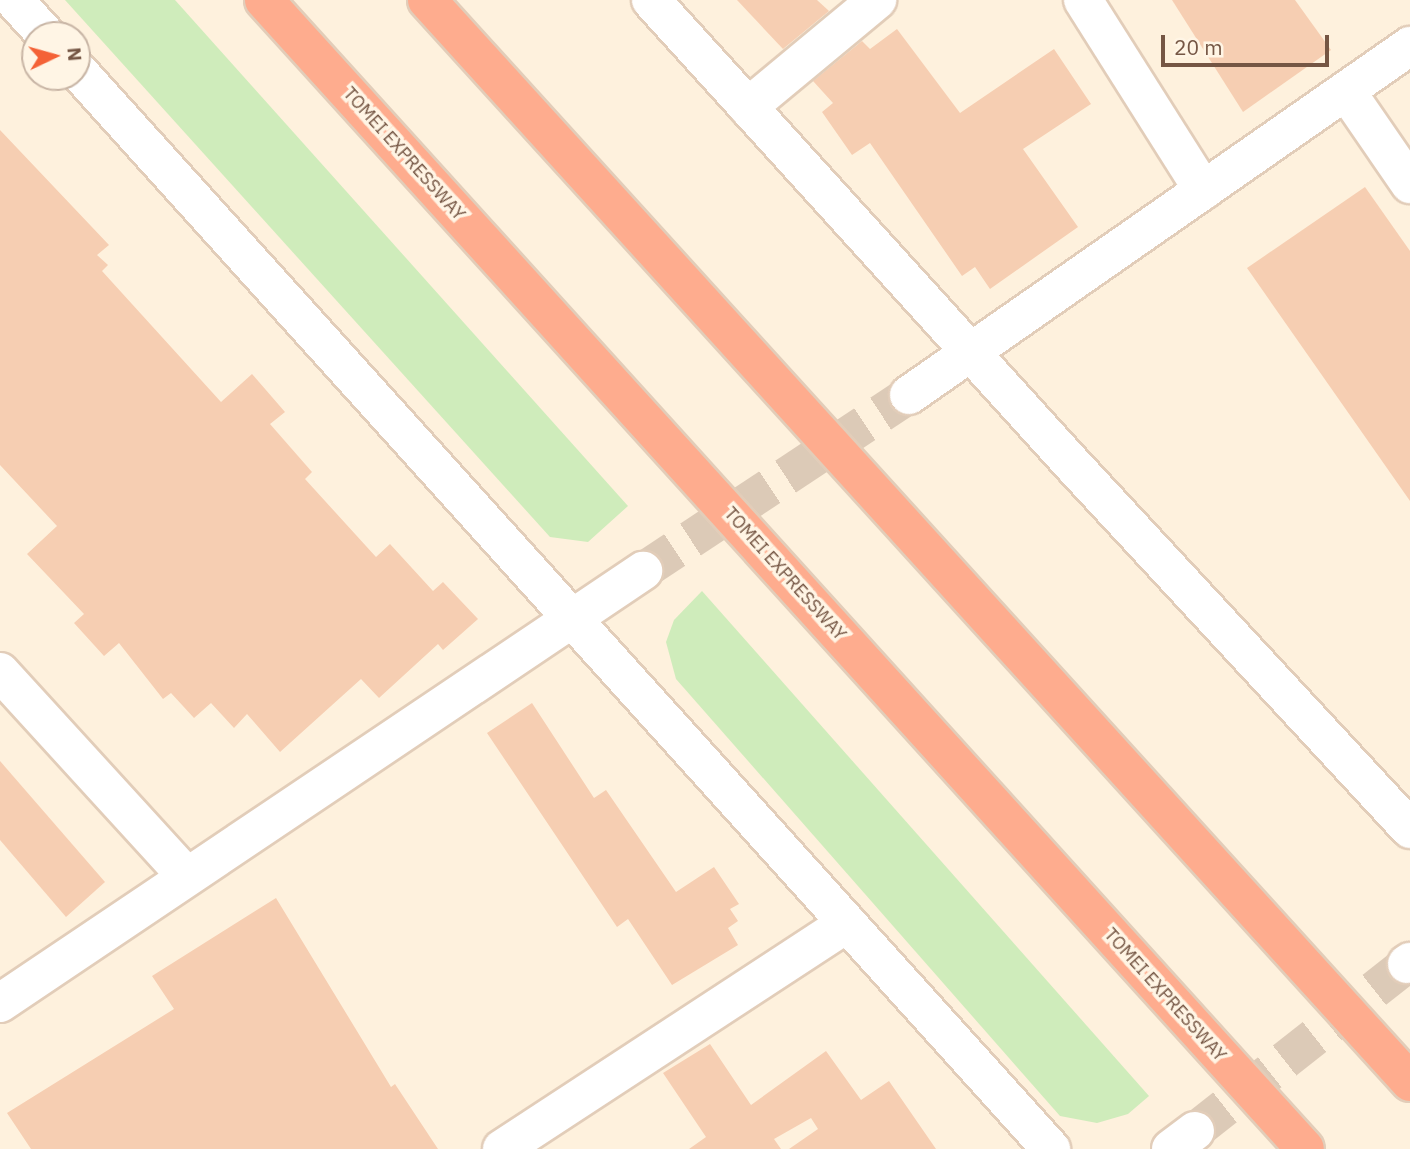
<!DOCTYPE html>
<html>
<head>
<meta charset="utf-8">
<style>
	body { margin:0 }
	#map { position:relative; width:1410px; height:1149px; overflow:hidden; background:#fef1dd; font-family:"IBM Plex Sans",sans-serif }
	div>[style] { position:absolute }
	.green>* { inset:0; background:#cfecbb }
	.building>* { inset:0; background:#f6ceb2 }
	.street-tunnel>* { height:38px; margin-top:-19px; transform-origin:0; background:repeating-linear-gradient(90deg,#dccab7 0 38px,transparent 0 57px) }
	.roads { filter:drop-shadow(2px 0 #e2cdb9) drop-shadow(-2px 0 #e2cdb9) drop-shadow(0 2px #e2cdb9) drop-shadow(0 -2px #e2cdb9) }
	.street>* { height:38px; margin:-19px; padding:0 19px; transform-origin:19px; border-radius:19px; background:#fff }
	.highway>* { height:38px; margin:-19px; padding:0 19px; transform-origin:19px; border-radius:19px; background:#feac8e }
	span { translate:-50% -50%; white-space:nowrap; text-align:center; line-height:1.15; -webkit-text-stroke:7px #fff5e5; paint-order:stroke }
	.street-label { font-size:18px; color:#755644 }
	.north { position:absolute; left:21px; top:21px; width:70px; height:70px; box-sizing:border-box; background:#fff5e5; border:2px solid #c8b5a5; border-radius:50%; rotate:85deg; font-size:19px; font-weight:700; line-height:28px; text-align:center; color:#755644 }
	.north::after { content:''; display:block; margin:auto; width:24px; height:32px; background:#f46237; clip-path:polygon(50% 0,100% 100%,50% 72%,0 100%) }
	.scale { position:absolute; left:1161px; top:35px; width:168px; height:32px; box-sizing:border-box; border:4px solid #755644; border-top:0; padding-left:9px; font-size:21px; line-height:24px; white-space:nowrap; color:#755644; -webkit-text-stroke:5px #fff5e5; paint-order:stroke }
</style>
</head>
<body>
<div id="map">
	<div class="green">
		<div style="clip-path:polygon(65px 0,175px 0,628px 506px,588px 542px,550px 537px)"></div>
		<div style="clip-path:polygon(702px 591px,1149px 1096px,1128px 1114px,1097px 1123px,1060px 1116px,676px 679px,666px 642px,674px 620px)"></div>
	</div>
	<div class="building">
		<div style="clip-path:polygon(737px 0,817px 0,829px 11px,783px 49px)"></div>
		<div style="clip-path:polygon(1172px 0,1295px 0,1331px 50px,1243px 112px)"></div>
		<div style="clip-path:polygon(897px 29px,960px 113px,1054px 49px,1091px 104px,1023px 149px,1078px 227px,990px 289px,975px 267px,962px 276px,870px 143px,852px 155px,822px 112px,833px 103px,813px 81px,862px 41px,870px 49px)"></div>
		<div style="clip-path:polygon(0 130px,109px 245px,97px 255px,108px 265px,102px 271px,221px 402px,252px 374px,285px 412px,270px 424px,312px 472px,305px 479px,376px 557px,390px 544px,433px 591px,443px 582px,478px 619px,443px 650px,438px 644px,379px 698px,361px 679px,280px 752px,247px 714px,234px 728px,211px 703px,194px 718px,171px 693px,163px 699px,119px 643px,104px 656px,74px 623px,84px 614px,27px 554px,57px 526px,0 465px)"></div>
		<div style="clip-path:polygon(1365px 187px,1410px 251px,1410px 501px,1247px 268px)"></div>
		<div style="clip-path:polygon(532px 703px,594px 798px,606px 790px,676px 892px,714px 867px,739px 904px,730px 909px,738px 921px,728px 928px,738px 945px,672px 985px,628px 919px,617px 927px,487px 733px)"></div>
		<div style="clip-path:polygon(0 761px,105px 882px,66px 917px,0 840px)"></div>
		<div style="clip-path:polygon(276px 898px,391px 1087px,395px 1084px,438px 1149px,31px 1149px,7px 1113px,174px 1009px,152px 976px)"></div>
		<div style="clip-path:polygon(710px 1044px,751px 1105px,826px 1051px,861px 1100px,889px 1081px,936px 1149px,789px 1149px,818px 1129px,811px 1118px,774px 1139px,781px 1149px,689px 1149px,706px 1137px,663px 1073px)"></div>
	</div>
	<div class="street-tunnel">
		<div style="left:643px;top:571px;width:319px;rotate:-33.5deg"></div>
		<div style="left:1195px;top:1131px;width:270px;rotate:-38.2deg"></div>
	</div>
	<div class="roads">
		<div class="street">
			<div style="left:14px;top:0;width:47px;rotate:47.6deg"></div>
			<div style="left:651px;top:0;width:628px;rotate:47.78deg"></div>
			<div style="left:1073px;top:465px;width:496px;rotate:47.2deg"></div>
			<div style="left:1083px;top:0;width:225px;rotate:57.7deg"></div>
			<div style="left:77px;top:70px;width:1454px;rotate:47.93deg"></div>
			<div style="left:1346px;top:91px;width:113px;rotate:55.5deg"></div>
			<div style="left:748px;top:107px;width:168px;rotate:-39.7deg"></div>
			<div style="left:909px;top:395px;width:611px;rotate:-34.86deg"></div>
			<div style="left:0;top:672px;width:277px;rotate:47.6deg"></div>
			<div style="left:1407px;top:964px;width:4px;rotate:-34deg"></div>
			<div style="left:0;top:1003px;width:775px;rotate:-33.9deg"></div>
			<div style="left:502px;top:1149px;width:412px;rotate:-33.2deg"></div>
			<div style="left:1171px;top:1149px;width:30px;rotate:-37deg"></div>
		</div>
		<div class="highway">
			<div style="left:264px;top:0;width:1550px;rotate:47.82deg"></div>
			<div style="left:427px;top:0;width:1462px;rotate:47.74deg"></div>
		</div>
	</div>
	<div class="street-label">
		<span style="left:404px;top:154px;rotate:48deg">TOMEI EXPRESSWAY</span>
		<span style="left:785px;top:574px;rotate:48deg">TOMEI EXPRESSWAY</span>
		<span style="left:1165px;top:995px;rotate:48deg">TOMEI EXPRESSWAY</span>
	</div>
	<div class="north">N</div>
	<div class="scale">20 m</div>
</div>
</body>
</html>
